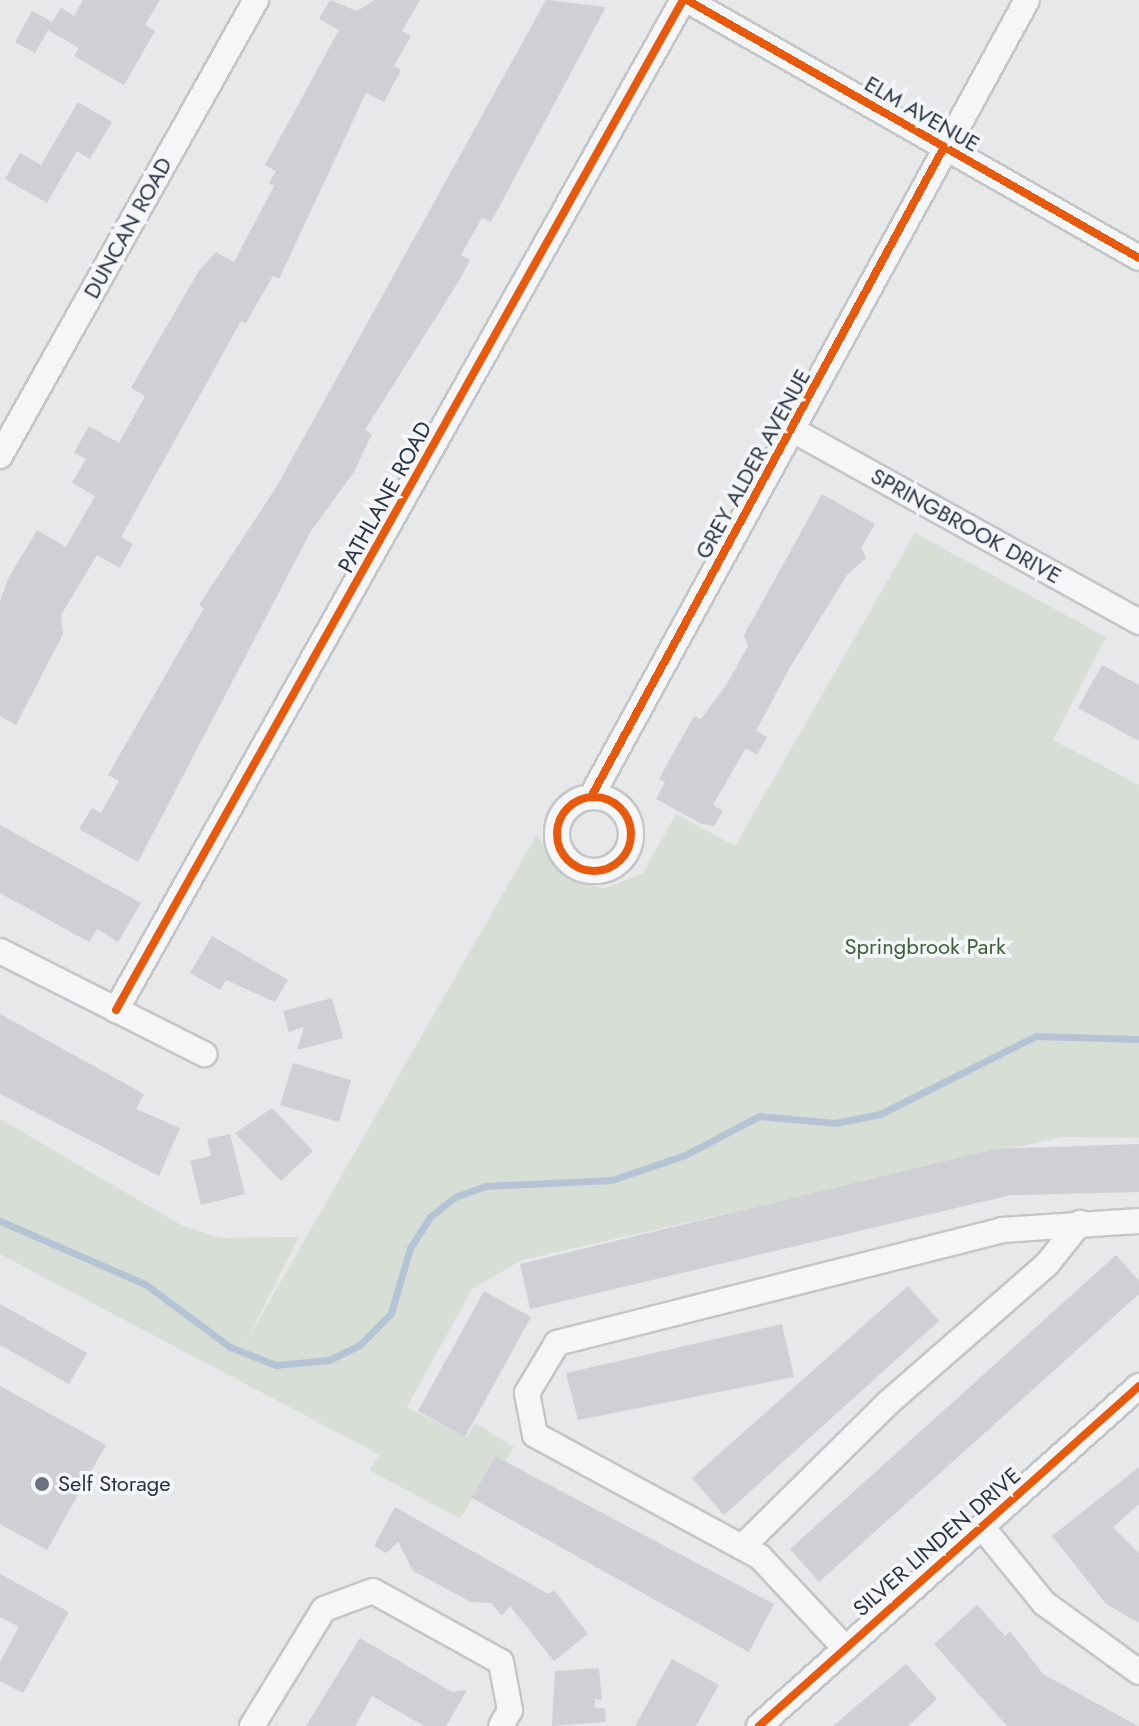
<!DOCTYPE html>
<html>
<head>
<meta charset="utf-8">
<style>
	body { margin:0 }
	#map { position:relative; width:1139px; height:1726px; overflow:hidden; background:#e6e8ea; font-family:Jost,sans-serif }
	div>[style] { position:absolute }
	.green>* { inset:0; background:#d6ded6 }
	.stream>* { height:7px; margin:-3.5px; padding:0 3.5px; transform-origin:3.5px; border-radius:3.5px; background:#b4c4d5 }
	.building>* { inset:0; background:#ced0d3 }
	.roads { filter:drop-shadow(2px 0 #c4c6c8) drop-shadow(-2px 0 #c4c6c8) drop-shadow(0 2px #c4c6c8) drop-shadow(0 -2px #c4c6c8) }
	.street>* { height:24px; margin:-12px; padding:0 12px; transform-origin:12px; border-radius:12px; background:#f5f6f7 }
	.street>.ring { margin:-12px; padding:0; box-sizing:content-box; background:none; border:24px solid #f5f6f7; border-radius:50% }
	.cycleway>* { height:8px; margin:-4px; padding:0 4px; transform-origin:4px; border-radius:4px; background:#e8590c }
	.cycleway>.ring { margin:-4px; padding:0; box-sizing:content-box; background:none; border:8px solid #e8590c; border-radius:50% }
	.dots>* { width:22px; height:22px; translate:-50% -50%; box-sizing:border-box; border:4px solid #f4f6f9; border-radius:50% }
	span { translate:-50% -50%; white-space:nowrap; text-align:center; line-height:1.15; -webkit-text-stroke:7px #f4f6f9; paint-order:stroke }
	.street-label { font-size:22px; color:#2b3445 }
	.park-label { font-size:22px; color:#3f6138 }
	.poi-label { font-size:22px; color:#2b3445 }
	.left { translate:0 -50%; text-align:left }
</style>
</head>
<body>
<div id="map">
	<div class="green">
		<div style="clip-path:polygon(915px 533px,1106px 637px,1053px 740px,1139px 785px,1139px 1138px,1062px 1137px,522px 1260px,472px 1289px,407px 1407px,467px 1438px,475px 1423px,514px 1447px,505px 1461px,495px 1456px,461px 1519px,369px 1470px,380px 1455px,0 1254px,0 1119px,181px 1225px,221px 1238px,299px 1237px,245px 1344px,536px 836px,575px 876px,603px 889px,643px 873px,676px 814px,735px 846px)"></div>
	</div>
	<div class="stream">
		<div style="left:0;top:1221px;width:158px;rotate:23.5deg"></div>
		<div style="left:145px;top:1284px;width:106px;rotate:36.5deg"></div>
		<div style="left:230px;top:1347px;width:49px;rotate:21.4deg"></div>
		<div style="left:276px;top:1365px;width:53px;rotate:-5.4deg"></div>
		<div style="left:329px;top:1360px;width:34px;rotate:-26deg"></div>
		<div style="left:360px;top:1345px;width:45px;rotate:-45.9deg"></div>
		<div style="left:391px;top:1313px;width:68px;rotate:-73.7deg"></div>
		<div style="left:410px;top:1248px;width:37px;rotate:-57deg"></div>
		<div style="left:430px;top:1217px;width:32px;rotate:-39deg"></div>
		<div style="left:455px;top:1197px;width:32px;rotate:-20deg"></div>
		<div style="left:485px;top:1186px;width:127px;rotate:-2.7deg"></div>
		<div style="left:612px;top:1180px;width:77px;rotate:-18.9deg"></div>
		<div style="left:685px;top:1155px;width:84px;rotate:-27.8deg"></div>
		<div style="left:759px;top:1116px;width:76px;rotate:5.3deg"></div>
		<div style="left:835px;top:1123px;width:46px;rotate:-11.3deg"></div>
		<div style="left:880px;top:1114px;width:174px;rotate:-26.6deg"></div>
		<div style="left:1036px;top:1036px;width:103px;rotate:1.7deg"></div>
	</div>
	<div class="building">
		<div style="clip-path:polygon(83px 0,160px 0,145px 25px,155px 31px,124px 85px,74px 56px,79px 48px,48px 30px,35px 53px,15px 42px,32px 11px,52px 22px,61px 8px,74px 16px)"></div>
		<div style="clip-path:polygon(330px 0,357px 11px,375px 0,420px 0,402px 31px,411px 36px,394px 66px,401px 70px,384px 102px,366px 93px,279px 279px,273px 276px,246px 323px,241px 321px,121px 537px,133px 544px,120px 568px,97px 555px,61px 615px,63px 634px,16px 725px,0 716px,0 601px,8px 579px,37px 530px,66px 547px,95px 496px,72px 483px,86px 459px,74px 453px,89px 426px,119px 443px,145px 396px,131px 388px,198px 272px,216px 252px,234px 262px,274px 186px,269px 183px,276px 171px,265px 165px,339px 30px,319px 19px)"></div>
		<div style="clip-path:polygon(546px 0,606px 7px,491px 222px,482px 218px,461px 255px,470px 260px,460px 279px,365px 430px,372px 434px,354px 472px,311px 531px,138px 862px,79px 829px,92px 808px,101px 813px,119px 781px,108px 775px,204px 608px,199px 605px,277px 486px)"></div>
		<div style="clip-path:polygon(78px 102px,112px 122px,90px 159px,77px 151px,47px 203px,5px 179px,20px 153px,41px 165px)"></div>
		<div style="clip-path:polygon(822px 494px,875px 524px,861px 548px,866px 558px,847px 575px,789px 669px,756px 731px,767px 737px,757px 755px,746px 748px,713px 805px,723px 811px,714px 826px,702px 824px,656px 799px,665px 782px,659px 779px,694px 716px,701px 719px,727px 684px,748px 646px,744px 635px)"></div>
		<div style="clip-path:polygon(1102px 665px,1139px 685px,1139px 741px,1078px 708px)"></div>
		<div style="clip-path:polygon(0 825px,141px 903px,118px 942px,97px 929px,89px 942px,0 893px)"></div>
		<div style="clip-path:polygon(212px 936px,288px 980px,275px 1002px,226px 980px,220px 990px,190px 973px)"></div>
		<div style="clip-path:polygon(332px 998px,343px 1038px,297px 1050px,304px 1027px,289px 1032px,283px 1011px)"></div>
		<div style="clip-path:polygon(0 1014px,144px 1094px,136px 1109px,180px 1128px,159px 1176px,0 1094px)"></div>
		<div style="clip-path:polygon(293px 1063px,351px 1080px,339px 1122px,280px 1105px)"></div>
		<div style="clip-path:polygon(272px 1108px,313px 1151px,281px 1181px,235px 1133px)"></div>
		<div style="clip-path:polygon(230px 1134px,245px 1194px,201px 1205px,190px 1161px,211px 1156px,207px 1139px)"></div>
		<div style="clip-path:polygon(1139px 1144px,1139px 1192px,1011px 1195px,530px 1309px,520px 1264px,995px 1149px)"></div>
		<div style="clip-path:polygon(1116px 1255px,1139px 1281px,1139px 1294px,819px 1582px,790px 1549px)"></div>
		<div style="clip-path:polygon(908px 1286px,939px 1321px,724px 1515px,692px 1478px)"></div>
		<div style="clip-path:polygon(484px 1291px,531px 1317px,465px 1437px,418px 1411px)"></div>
		<div style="clip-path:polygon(0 1304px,87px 1353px,69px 1384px,0 1345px)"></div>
		<div style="clip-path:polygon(782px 1324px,794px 1377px,578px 1420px,566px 1373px)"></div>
		<div style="clip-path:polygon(0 1386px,106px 1445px,47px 1550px,0 1524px)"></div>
		<div style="clip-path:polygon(495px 1456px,774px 1604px,749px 1652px,472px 1498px)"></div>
		<div style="clip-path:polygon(1139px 1467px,1139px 1504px,1113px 1527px,1139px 1553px,1139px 1623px,1106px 1604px,1052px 1536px)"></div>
		<div style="clip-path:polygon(395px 1507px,548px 1594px,554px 1590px,588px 1634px,554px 1661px,510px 1606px,502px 1616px,491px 1603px,471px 1602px,413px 1571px,398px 1542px,386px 1553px,374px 1546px)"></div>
		<div style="clip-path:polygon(0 1574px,69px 1612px,23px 1693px,0 1681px,0 1662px,19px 1627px,0 1617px)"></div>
		<div style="clip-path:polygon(977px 1605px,1005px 1636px,1010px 1631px,1043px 1674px,1138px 1726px,1007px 1726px,934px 1644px)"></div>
		<div style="clip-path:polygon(360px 1638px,452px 1692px,467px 1690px,446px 1726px,424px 1726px,372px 1696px,355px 1726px,306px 1726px)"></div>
		<div style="clip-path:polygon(672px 1659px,719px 1685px,696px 1726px,635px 1726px)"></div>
		<div style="clip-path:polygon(906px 1664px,937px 1699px,908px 1726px,833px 1726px)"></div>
		<div style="clip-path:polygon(599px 1668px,602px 1700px,595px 1699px,595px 1708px,605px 1708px,606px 1722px,552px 1726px,555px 1671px)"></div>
	</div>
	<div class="roads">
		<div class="street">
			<div style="left:687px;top:0;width:520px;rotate:29.72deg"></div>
			<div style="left:793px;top:430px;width:396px;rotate:29deg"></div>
			<div style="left:0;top:456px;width:523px;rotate:-60.69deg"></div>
			<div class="ring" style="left:557px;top:797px;width:50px;height:50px"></div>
			<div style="left:591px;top:797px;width:908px;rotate:-61.32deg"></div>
			<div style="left:0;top:951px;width:229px;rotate:26.8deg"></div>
			<div style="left:116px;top:1010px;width:1158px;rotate:-60.69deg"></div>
			<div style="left:982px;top:1527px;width:98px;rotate:50.8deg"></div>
			<div style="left:1044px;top:1603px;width:117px;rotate:36deg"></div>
			<div style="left:742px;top:1547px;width:206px;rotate:-44.6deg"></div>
			<div style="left:889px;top:1402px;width:210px;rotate:-41.1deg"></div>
			<div style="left:1047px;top:1264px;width:53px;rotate:-51.2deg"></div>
			<div style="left:845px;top:1648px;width:125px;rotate:-133deg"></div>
			<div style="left:760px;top:1557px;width:256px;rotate:-151.5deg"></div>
			<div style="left:535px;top:1435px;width:43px;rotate:-100.8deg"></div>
			<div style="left:527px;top:1393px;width:58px;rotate:-59deg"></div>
			<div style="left:557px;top:1343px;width:459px;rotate:-14.2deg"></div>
			<div style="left:1002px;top:1230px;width:137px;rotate:-3.8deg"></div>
			<div style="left:252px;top:1726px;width:137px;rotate:-58.4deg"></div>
			<div style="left:324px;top:1609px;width:52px;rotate:-20.2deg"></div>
			<div style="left:373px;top:1591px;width:146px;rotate:29deg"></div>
			<div style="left:501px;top:1662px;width:49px;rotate:79.4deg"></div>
			<div style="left:510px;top:1710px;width:18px;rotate:119deg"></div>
			<div style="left:759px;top:1726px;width:510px;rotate:-41.82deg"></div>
		</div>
	</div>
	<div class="cycleway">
		<div style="left:687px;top:0;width:520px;rotate:29.72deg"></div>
		<div class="ring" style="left:557px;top:797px;width:66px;height:66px"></div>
		<div style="left:591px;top:797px;width:740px;rotate:-61.49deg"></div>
		<div style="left:116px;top:1010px;width:1158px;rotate:-60.69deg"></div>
		<div style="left:759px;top:1726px;width:510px;rotate:-41.82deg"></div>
	</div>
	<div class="dots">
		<div style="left:42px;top:1484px;background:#6c737f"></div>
	</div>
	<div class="street-label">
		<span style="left:922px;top:114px;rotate:30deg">ELM AVENUE</span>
		<span style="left:128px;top:228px;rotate:-61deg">DUNCAN ROAD</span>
		<span style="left:753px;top:464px;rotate:-61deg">GREY ALDER AVENUE</span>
		<span style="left:385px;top:497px;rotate:-61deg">PATHLANE ROAD</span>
		<span style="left:966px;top:526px;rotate:29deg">SPRINGBROOK DRIVE</span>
		<span style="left:937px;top:1542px;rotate:-41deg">SILVER LINDEN DRIVE</span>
	</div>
	<div class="park-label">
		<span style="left:925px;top:947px">Springbrook Park</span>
	</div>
	<div class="poi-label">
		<span class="left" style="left:58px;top:1484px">Self Storage</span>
	</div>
</div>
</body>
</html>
